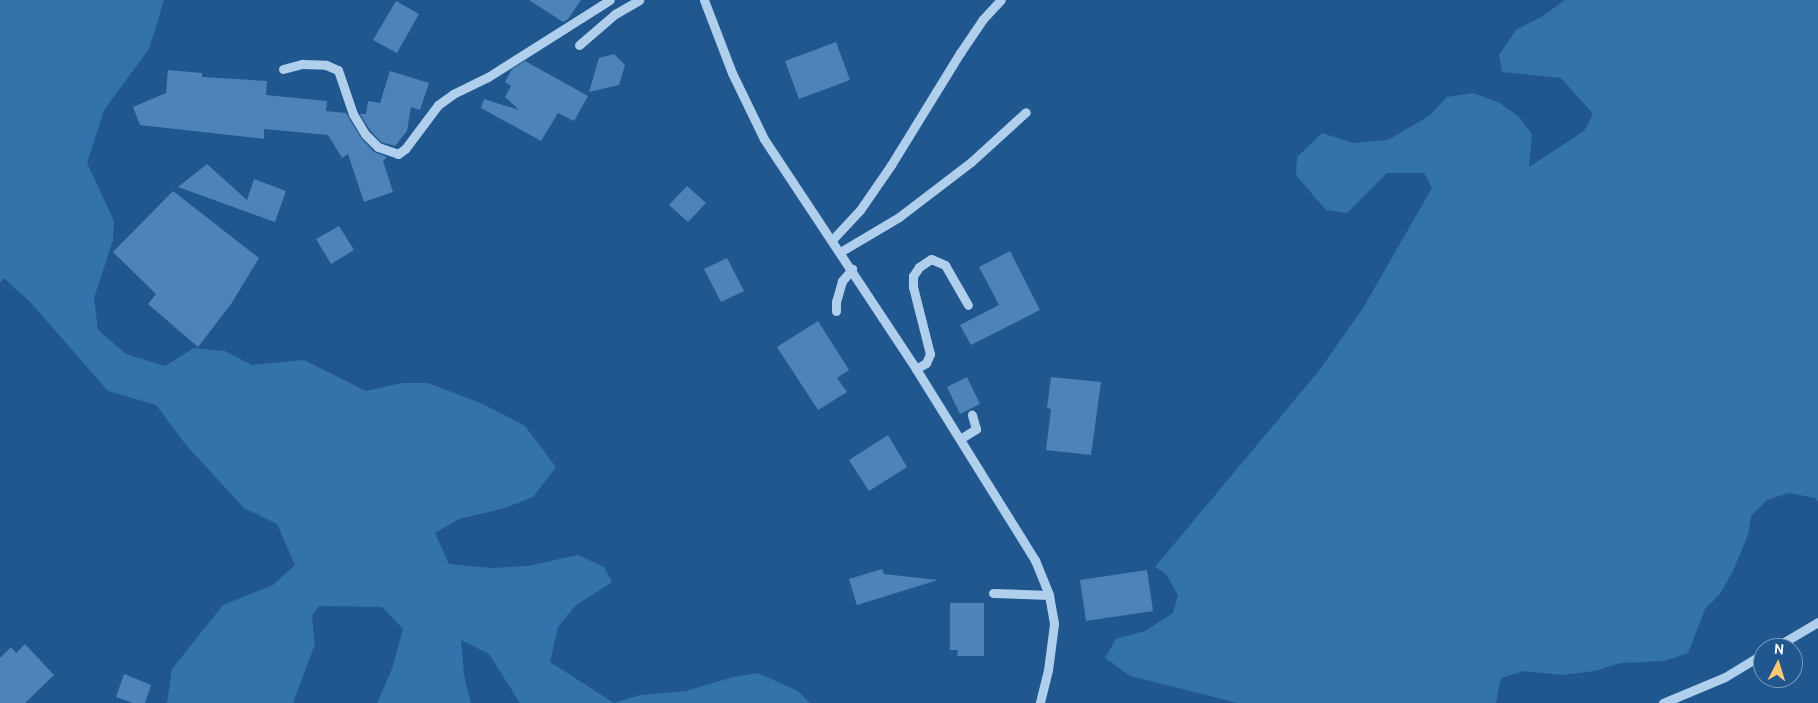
<!DOCTYPE html>
<html>
<head>
<meta charset="utf-8">
<style>
	body { margin:0 }
	#map { position:relative; width:1818px; height:703px; overflow:hidden; background:#20578e; font-family:Cabin,sans-serif }
	div>[style] { position:absolute }
	.green>* { inset:0; background:#3472ac }
	.building>* { inset:0; background:#4d83b8 }
	.minor>* { height:9px; margin:-4.5px; padding:0 4.5px; transform-origin:4.5px; border-radius:4.5px; background:#afcfec }
	span { translate:-50% -50%; white-space:nowrap; text-align:center; line-height:1.15; -webkit-text-stroke:4.5px #20578e; paint-order:stroke }
	.north { position:absolute; left:1753px; top:638px; width:50px; height:50px; box-sizing:border-box; background:#20578e; border:1px solid #799abb; border-radius:50%; rotate:5deg; font-size:14px; font-weight:700; line-height:20px; text-align:center; color:#fff }
	.north::after { content:''; display:block; margin:auto; width:18px; height:22px; background:#fac970; clip-path:polygon(50% 0,100% 100%,50% 72%,0 100%) }
</style>
</head>
<body>
<div id="map">
	<div class="green">
		<div style="clip-path:polygon(0 0,164px 0,149px 49px,104px 110px,87px 163px,114px 221px,113px 240px,94px 298px,98px 330px,126px 354px,165px 366px,194px 348px,225px 351px,252px 365px,304px 360px,366px 391px,402px 383px,428px 383px,483px 404px,525px 426px,556px 467px,533px 497px,505px 508px,459px 519px,435px 533px,449px 564px,491px 568px,528px 566px,578px 555px,604px 567px,612px 582px,575px 606px,558px 627px,550px 662px,614px 703px,640px 695px,686px 691px,733px 677px,758px 673px,798px 691px,810px 703px,520px 703px,489px 654px,461px 640px,464px 675px,471px 703px,377px 703px,392px 669px,403px 629px,382px 607px,319px 606px,312px 616px,315px 644px,293px 703px,167px 703px,172px 669px,223px 605px,273px 585px,295px 565px,277px 524px,244px 508px,186px 445px,156px 405px,108px 391px,32px 304px,4px 278px,0 283px)"></div>
		<div style="clip-path:polygon(1565px 0,1818px 0,1818px 502px,1815px 498px,1789px 493px,1767px 500px,1751px 516px,1748px 535px,1733px 571px,1720px 594px,1705px 609px,1688px 653px,1664px 661px,1620px 663px,1595px 671px,1562px 675px,1524px 671px,1501px 678px,1496px 703px,1238px 703px,1130px 676px,1105px 658px,1116px 639px,1145px 631px,1173px 613px,1178px 595px,1166px 574px,1155px 567px,1318px 372px,1363px 308px,1432px 188px,1424px 173px,1387px 173px,1347px 213px,1326px 210px,1296px 175px,1297px 157px,1322px 133px,1353px 143px,1388px 140px,1429px 116px,1447px 97px,1473px 93px,1498px 102px,1518px 116px,1532px 134px,1529px 167px,1584px 131px,1593px 114px,1561px 78px,1502px 72px,1499px 55px,1516px 30px,1543px 16px)"></div>
	</div>
	<div class="building">
		<div style="clip-path:polygon(529px 0,581px 0,568px 19px,563px 22px)"></div>
		<div style="clip-path:polygon(396px 1px,419px 14px,397px 53px,373px 40px)"></div>
		<div style="clip-path:polygon(836px 42px,850px 80px,799px 99px,785px 61px)"></div>
		<div style="clip-path:polygon(614px 54px,625px 65px,619px 85px,589px 92px,599px 58px)"></div>
		<div style="clip-path:polygon(525px 61px,588px 96px,574px 121px,558px 113px,541px 141px,481px 108px,484px 99px,519px 110px,505px 97px,511px 86px,505px 82px,512px 69px)"></div>
		<div style="clip-path:polygon(168px 70px,202px 73px,202px 77px,267px 81px,266px 95px,327px 101px,326px 111px,346px 113px,361px 138px,374px 152px,387px 157px,383px 161px,393px 192px,364px 202px,348px 154px,342px 158px,328px 135px,264px 129px,264px 139px,140px 125px,133px 107px,166px 93px)"></div>
		<div style="clip-path:polygon(390px 71px,429px 83px,420px 110px,411px 107px,407px 131px,395px 146px,381px 142px,370px 130px,360px 114px,366px 114px,368px 101px,380px 103px)"></div>
		<div style="clip-path:polygon(207px 164px,247px 200px,254px 179px,286px 191px,275px 222px,178px 187px)"></div>
		<div style="clip-path:polygon(687px 186px,706px 203px,688px 222px,669px 205px)"></div>
		<div style="clip-path:polygon(173px 191px,259px 258px,231px 304px,198px 347px,148px 304px,156px 294px,113px 252px)"></div>
		<div style="clip-path:polygon(339px 226px,354px 250px,331px 264px,316px 239px)"></div>
		<div style="clip-path:polygon(1010px 251px,1040px 310px,971px 345px,960px 325px,999px 305px,979px 267px)"></div>
		<div style="clip-path:polygon(727px 258px,744px 291px,721px 302px,704px 269px)"></div>
		<div style="clip-path:polygon(818px 321px,849px 370px,837px 378px,847px 392px,818px 410px,777px 347px)"></div>
		<div style="clip-path:polygon(967px 377px,980px 404px,960px 414px,947px 387px)"></div>
		<div style="clip-path:polygon(1051px 377px,1101px 382px,1091px 455px,1046px 450px,1051px 409px,1047px 408px)"></div>
		<div style="clip-path:polygon(888px 435px,907px 467px,869px 491px,849px 460px)"></div>
		<div style="clip-path:polygon(882px 569px,884px 574px,938px 580px,857px 605px,849px 579px)"></div>
		<div style="clip-path:polygon(1147px 570px,1153px 611px,1086px 621px,1080px 580px)"></div>
		<div style="clip-path:polygon(950px 603px,984px 603px,984px 656px,957px 656px,958px 650px,950px 650px)"></div>
		<div style="clip-path:polygon(25px 644px,54px 675px,25px 703px,0 703px,0 658px,11px 647px,16px 653px)"></div>
		<div style="clip-path:polygon(124px 674px,151px 685px,145px 703px,133px 703px,116px 697px)"></div>
	</div>
	<div class="minor">
		<div style="left:704px;top:0;width:78px;rotate:69deg"></div>
		<div style="left:732px;top:73px;width:73px;rotate:64.1deg"></div>
		<div style="left:764px;top:139px;width:276px;rotate:56.5deg"></div>
		<div style="left:916px;top:369px;width:225px;rotate:58.1deg"></div>
		<div style="left:1035px;top:560px;width:38px;rotate:68deg"></div>
		<div style="left:1049px;top:595px;width:29px;rotate:80deg"></div>
		<div style="left:1054px;top:624px;width:46px;rotate:97.4deg"></div>
		<div style="left:1048px;top:670px;width:34px;rotate:104deg"></div>
		<div style="left:579px;top:45px;width:48px;rotate:-40.7deg"></div>
		<div style="left:615px;top:14px;width:28px;rotate:-30deg"></div>
		<div style="left:283px;top:69px;width:20px;rotate:-15deg"></div>
		<div style="left:302px;top:64px;width:24px;rotate:2deg"></div>
		<div style="left:326px;top:65px;width:13px;rotate:23deg"></div>
		<div style="left:338px;top:70px;width:46px;rotate:71.2deg"></div>
		<div style="left:353px;top:114px;width:23px;rotate:59deg"></div>
		<div style="left:365px;top:134px;width:18px;rotate:45deg"></div>
		<div style="left:378px;top:147px;width:21px;rotate:19deg"></div>
		<div style="left:398px;top:154px;width:9px;rotate:-36deg"></div>
		<div style="left:405px;top:149px;width:55px;rotate:-53.1deg"></div>
		<div style="left:438px;top:105px;width:19px;rotate:-36deg"></div>
		<div style="left:453px;top:94px;width:39px;rotate:-26deg"></div>
		<div style="left:488px;top:77px;width:144px;rotate:-32.3deg"></div>
		<div style="left:832px;top:240px;width:41px;rotate:-47deg"></div>
		<div style="left:860px;top:210px;width:55px;rotate:-55.4deg"></div>
		<div style="left:891px;top:165px;width:132px;rotate:-58.4deg"></div>
		<div style="left:960px;top:53px;width:41px;rotate:-55.9deg"></div>
		<div style="left:983px;top:19px;width:26px;rotate:-47deg"></div>
		<div style="left:840px;top:252px;width:69px;rotate:-30.7deg"></div>
		<div style="left:899px;top:217px;width:91px;rotate:-37.4deg"></div>
		<div style="left:971px;top:162px;width:74px;rotate:-42.3deg"></div>
		<div style="left:836px;top:311px;width:9px;rotate:-90deg"></div>
		<div style="left:836px;top:302px;width:22px;rotate:-74deg"></div>
		<div style="left:842px;top:281px;width:16px;rotate:-50deg"></div>
		<div style="left:916px;top:369px;width:12px;rotate:-31deg"></div>
		<div style="left:926px;top:363px;width:10px;rotate:-66deg"></div>
		<div style="left:930px;top:354px;width:69px;rotate:-104.2deg"></div>
		<div style="left:913px;top:287px;width:11px;rotate:-90deg"></div>
		<div style="left:913px;top:276px;width:11px;rotate:-56deg"></div>
		<div style="left:919px;top:267px;width:14px;rotate:-34deg"></div>
		<div style="left:931px;top:259px;width:15px;rotate:23deg"></div>
		<div style="left:945px;top:265px;width:46px;rotate:60.1deg"></div>
		<div style="left:960px;top:439px;width:19px;rotate:-32deg"></div>
		<div style="left:976px;top:429px;width:15px;rotate:-106deg"></div>
		<div style="left:993px;top:593px;width:56px;rotate:2deg"></div>
		<div style="left:1774px;top:648px;width:51px;rotate:-30.6deg"></div>
		<div style="left:1663px;top:703px;width:67px;rotate:-22.8deg"></div>
		<div style="left:1725px;top:677px;width:44px;rotate:-31.2deg"></div>
	</div>
	<div class="north">N</div>
</div>
</body>
</html>
